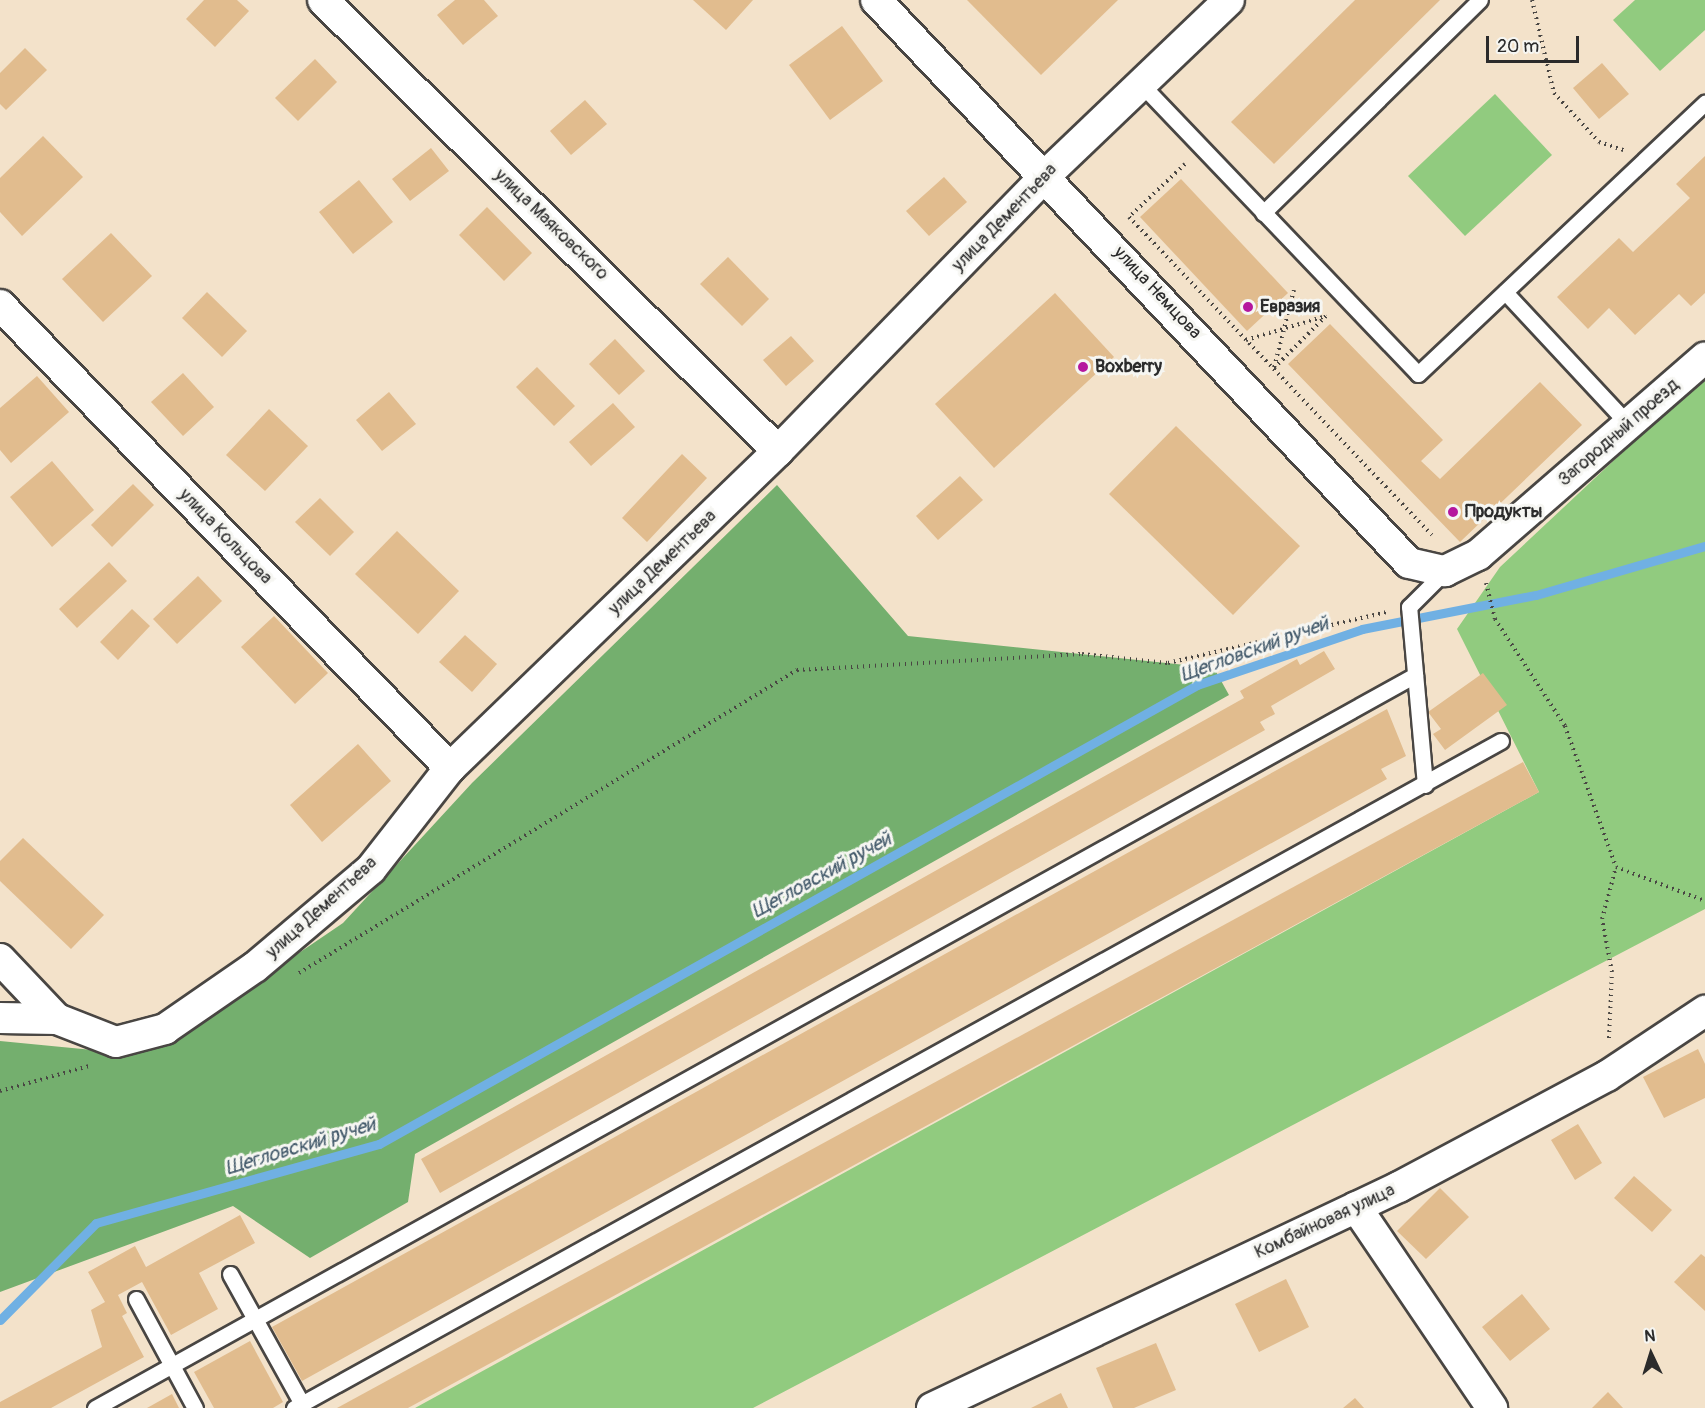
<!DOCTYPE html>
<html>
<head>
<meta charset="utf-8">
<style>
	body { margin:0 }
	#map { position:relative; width:1705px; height:1408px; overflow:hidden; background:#f3e2ca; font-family:Pangolin,sans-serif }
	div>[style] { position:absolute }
	.green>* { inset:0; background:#91cb7f }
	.forest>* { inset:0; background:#74af6e }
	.stream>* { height:9px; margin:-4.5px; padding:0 4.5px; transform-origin:4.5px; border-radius:4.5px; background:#70b0e3 }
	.building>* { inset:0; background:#e1bc8e }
	.path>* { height:4px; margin-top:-2px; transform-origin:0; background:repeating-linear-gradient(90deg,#494643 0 1.5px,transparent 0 6px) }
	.roads { filter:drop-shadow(2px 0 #494643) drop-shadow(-2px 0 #494643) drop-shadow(0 2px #494643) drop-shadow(0 -2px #494643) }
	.lane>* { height:15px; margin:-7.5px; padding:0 7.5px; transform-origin:7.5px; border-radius:7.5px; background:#fff }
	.street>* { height:30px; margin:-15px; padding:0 15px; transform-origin:15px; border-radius:15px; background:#fff }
	.dots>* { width:16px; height:16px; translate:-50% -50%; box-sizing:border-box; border:3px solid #f6f6f2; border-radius:50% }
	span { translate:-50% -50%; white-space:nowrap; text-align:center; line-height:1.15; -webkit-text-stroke:6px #f6f6f2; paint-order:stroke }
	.street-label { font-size:18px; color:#2b2b2b }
	.poi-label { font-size:18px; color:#2b2b2b; font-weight:700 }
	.left { translate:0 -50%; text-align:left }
	.water-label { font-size:20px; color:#435a6b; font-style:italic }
	.north { position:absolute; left:1621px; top:1324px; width:60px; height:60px; -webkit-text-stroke:4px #f6f6f2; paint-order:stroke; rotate:356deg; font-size:16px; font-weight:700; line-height:24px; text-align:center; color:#2b2b2b }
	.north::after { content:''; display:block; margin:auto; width:21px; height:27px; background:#2b2b2b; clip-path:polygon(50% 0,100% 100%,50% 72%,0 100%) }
	.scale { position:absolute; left:1486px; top:36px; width:93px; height:27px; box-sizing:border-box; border:3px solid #2b2b2b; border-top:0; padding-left:8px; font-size:18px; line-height:21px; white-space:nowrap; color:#2b2b2b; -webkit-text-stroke:4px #f6f6f2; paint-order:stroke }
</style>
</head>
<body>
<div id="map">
	<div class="green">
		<div style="clip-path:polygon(1635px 0,1705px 0,1705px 30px,1660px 71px,1613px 20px)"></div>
		<div style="clip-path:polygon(1495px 94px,1552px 155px,1465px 236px,1408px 176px)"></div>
		<div style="clip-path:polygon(1705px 375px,1705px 909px,753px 1408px,415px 1408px,1539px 792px,1457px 629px,1500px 567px)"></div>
	</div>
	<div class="forest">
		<div style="clip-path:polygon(777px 485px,908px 636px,1214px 668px,1229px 695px,415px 1154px,408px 1202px,310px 1258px,233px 1206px,0 1292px,0 1041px,103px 1051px,203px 1018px,343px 923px,472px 783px)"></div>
	</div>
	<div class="stream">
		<div style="left:0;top:1320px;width:136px;rotate:-45.3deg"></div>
		<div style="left:96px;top:1223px;width:294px;rotate:-15.6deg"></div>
		<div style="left:379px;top:1144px;width:938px;rotate:-29.3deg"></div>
		<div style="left:1197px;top:685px;width:174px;rotate:-18.7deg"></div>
		<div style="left:1362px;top:629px;width:177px;rotate:-11.1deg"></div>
		<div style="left:1536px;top:595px;width:176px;rotate:-16.2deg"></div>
	</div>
	<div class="building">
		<div style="clip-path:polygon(204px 0,237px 0,249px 11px,215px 47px,186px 19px)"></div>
		<div style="clip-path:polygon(455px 0,484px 0,498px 16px,463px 45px,437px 15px)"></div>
		<div style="clip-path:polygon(693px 0,753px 0,726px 30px)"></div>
		<div style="clip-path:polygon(967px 0,1118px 0,1041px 75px)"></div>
		<div style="clip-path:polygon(1355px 0,1440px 0,1274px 164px,1231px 122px)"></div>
		<div style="clip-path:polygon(842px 26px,883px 81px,830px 120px,789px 65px)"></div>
		<div style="clip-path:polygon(25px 48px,47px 70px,6px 110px,0 104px,0 73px)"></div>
		<div style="clip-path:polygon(315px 59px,337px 82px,298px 121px,275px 98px)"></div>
		<div style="clip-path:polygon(1602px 63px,1629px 94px,1599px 119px,1573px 88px)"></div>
		<div style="clip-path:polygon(585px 100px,607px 124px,571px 155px,550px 131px)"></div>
		<div style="clip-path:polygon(43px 136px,83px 177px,22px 236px,0 212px,0 178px)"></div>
		<div style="clip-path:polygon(431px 148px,449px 171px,410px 201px,392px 179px)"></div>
		<div style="clip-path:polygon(1705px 156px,1705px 293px,1691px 306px,1679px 294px,1635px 335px,1609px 308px,1588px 329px,1557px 297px,1619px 238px,1633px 252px,1690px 198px,1676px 184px)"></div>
		<div style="clip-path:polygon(944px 177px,967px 202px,929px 236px,906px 211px)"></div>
		<div style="clip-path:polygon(1181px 179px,1288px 293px,1247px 331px,1140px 217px)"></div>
		<div style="clip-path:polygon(359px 180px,393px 222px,353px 254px,319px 212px)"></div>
		<div style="clip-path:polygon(487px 207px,532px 253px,504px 281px,459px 235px)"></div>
		<div style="clip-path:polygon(111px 233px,152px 276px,103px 322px,62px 279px)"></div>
		<div style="clip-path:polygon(728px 257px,769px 299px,742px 326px,700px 284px)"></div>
		<div style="clip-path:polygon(207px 292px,247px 331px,222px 357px,182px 318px)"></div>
		<div style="clip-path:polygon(1055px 293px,1114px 357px,994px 468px,935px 404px)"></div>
		<div style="clip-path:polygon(1330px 324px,1443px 440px,1421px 461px,1440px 479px,1540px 382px,1582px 425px,1460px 542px,1288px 364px)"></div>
		<div style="clip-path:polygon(791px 336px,814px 361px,786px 386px,763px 360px)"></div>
		<div style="clip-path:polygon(615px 339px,645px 371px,619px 395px,589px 364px)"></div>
		<div style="clip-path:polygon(537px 367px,575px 406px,554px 426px,516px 387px)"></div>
		<div style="clip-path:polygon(183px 373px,214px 407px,183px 436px,151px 402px)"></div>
		<div style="clip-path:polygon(37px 376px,69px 412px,11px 463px,0 450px,0 408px)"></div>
		<div style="clip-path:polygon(389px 392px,416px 424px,382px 451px,356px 420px)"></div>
		<div style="clip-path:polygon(613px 403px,635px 427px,591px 466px,569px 442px)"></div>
		<div style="clip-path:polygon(269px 409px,308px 446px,265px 491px,226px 455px)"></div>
		<div style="clip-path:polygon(1176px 426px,1300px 546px,1233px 615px,1109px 494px)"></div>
		<div style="clip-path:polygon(682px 454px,707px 478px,647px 542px,622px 518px)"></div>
		<div style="clip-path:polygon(52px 461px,94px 510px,52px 547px,10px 497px)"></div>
		<div style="clip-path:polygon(960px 476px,983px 500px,938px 540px,916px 516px)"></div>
		<div style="clip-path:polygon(133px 484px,154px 505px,112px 547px,91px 525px)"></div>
		<div style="clip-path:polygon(320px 498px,354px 532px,330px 556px,295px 522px)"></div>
		<div style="clip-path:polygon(397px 531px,459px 591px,418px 634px,355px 574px)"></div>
		<div style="clip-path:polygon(109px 562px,127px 581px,77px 628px,59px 609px)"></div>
		<div style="clip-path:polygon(198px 576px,222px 601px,177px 644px,153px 619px)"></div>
		<div style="clip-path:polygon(132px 609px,150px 626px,118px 660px,100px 642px)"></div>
		<div style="clip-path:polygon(274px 616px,328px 673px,295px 704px,241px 647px)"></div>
		<div style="clip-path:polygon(465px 635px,497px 664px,472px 692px,439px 662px)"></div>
		<div style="clip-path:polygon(1324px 651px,1335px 669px,1271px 706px,1275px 714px,1260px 722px,1265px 730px,440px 1193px,421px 1159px,1244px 698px,1240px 691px,1297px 659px,1300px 665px)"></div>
		<div style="clip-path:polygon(1483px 673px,1507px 705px,1445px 750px,1433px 734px,1441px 729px,1428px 712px)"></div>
		<div style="clip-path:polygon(1387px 709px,1406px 756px,1381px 769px,1387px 779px,302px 1381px,272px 1327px)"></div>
		<div style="clip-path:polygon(358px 744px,391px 781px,322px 842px,290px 805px)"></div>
		<div style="clip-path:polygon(1523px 762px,1539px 792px,408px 1408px,337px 1408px)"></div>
		<div style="clip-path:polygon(23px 838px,104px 915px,71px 949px,0 881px,0 861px)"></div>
		<div style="clip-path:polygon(1698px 1049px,1705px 1064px,1705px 1098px,1664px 1118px,1643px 1077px)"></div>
		<div style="clip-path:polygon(1578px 1124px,1602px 1163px,1575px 1180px,1551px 1140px)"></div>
		<div style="clip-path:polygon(1634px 1176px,1672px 1210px,1652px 1232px,1614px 1198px)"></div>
		<div style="clip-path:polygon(1440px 1188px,1469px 1217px,1426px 1259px,1397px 1231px)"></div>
		<div style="clip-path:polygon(240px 1215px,255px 1243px,199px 1273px,218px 1309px,171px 1335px,142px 1282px,118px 1295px,127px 1313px,122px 1316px,144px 1357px,51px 1408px,0 1408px,0 1402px,102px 1347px,91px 1310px,105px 1302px,88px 1272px,135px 1246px,146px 1267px)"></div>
		<div style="clip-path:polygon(1701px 1254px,1705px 1257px,1705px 1311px,1674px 1282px)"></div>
		<div style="clip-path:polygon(1286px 1279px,1309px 1327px,1259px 1352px,1235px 1304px)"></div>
		<div style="clip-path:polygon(1522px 1294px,1550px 1329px,1510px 1361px,1482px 1327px)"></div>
		<div style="clip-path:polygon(250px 1341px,283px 1402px,273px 1408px,214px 1408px,194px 1372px)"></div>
		<div style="clip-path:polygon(1156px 1343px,1176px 1390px,1134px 1408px,1113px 1408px,1096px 1368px)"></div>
		<div style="clip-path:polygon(1608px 1392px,1623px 1408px,1592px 1408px)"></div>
		<div style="clip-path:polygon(1061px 1393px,1068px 1408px,1031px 1408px)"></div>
		<div style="clip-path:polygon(172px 1394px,179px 1408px,147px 1408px)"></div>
		<div style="clip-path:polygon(1355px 1398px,1364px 1408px,1343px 1408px)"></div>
	</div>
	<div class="path">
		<div style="left:1532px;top:0;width:96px;rotate:76.7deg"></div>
		<div style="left:1554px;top:93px;width:67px;rotate:47.4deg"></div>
		<div style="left:1599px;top:142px;width:26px;rotate:18deg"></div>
		<div style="left:1185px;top:164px;width:77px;rotate:136.6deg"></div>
		<div style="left:1129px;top:217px;width:439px;rotate:46.4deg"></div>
		<div style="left:1294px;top:290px;width:81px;rotate:104.4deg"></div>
		<div style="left:1274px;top:368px;width:76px;rotate:-45deg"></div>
		<div style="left:1246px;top:340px;width:84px;rotate:-16.7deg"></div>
		<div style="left:1486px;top:583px;width:37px;rotate:76deg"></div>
		<div style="left:1495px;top:619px;width:128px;rotate:56.8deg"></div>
		<div style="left:1565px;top:726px;width:150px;rotate:70.1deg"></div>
		<div style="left:1616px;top:867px;width:95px;rotate:20.9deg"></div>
		<div style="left:299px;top:973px;width:583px;rotate:-31.32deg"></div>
		<div style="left:797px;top:670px;width:285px;rotate:-3.2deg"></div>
		<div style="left:1082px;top:654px;width:86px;rotate:6deg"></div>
		<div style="left:1168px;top:663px;width:226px;rotate:-13.1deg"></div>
		<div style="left:1609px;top:1038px;width:66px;rotate:-87.4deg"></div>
		<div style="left:1612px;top:972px;width:54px;rotate:-100.7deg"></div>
		<div style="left:1602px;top:919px;width:54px;rotate:-74.9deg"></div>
		<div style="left:0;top:1091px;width:92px;rotate:-15.7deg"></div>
	</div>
	<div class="roads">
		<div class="lane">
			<div style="left:1141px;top:84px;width:401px;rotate:46.3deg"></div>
			<div style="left:1418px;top:374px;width:395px;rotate:-43.4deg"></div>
			<div style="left:1263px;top:213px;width:304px;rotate:-44.5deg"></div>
			<div style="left:1505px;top:292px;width:182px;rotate:47deg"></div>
			<div style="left:1425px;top:785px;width:179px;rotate:-95.1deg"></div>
			<div style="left:1409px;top:607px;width:51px;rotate:-45deg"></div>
			<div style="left:230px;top:1274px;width:149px;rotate:61deg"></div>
			<div style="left:136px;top:1299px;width:124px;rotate:61.6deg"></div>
			<div style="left:95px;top:1408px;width:1510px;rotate:-29.04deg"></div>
			<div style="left:294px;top:1408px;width:1379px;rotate:-28.93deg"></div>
		</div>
		<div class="street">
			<div style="left:323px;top:0;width:641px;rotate:44.75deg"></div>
			<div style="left:876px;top:0;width:775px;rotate:46.57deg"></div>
			<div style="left:1409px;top:563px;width:37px;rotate:13deg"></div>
			<div style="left:1445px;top:571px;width:37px;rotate:-26deg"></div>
			<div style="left:1478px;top:555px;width:301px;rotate:-41deg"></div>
			<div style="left:0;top:305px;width:646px;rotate:45.82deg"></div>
			<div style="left:0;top:959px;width:83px;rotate:46.5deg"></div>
			<div style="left:0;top:1018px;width:57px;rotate:1deg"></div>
			<div style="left:57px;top:1019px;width:63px;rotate:21.3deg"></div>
			<div style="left:116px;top:1042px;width:51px;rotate:-14.9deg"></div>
			<div style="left:165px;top:1029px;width:109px;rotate:-34.6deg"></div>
			<div style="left:255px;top:967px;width:152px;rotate:-40.2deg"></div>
			<div style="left:371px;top:869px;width:128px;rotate:-52deg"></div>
			<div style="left:450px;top:768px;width:456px;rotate:-44deg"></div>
			<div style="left:778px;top:451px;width:385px;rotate:-45.8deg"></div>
			<div style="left:1046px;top:175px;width:253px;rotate:-43.7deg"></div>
			<div style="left:1356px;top:1207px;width:243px;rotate:55.9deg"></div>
			<div style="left:932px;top:1408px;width:517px;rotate:-25.33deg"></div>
			<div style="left:1399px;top:1187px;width:236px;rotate:-28.1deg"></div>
			<div style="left:1607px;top:1076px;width:118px;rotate:-33.6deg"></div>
		</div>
	</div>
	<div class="dots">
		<div style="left:1248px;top:307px;background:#b5179e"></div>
		<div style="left:1083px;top:367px;background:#b5179e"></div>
		<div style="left:1453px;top:512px;background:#b5179e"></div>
	</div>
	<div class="street-label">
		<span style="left:1005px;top:218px;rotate:-46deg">улица Дементьева</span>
		<span style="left:551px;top:225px;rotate:44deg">улица Маяковского</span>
		<span style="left:1157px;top:293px;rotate:47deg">улица Немцова</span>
		<span style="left:1619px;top:433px;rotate:-41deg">Загородный проезд</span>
		<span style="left:225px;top:537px;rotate:46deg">улица Кольцова</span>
		<span style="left:663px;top:563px;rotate:-44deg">улица Дементьева</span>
		<span style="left:322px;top:908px;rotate:-42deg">улица Дементьева</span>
		<span style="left:1325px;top:1222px;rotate:-25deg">Комбайновая улица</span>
	</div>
	<div class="poi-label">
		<span class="left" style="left:1260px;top:307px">Евразия</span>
		<span class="left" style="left:1095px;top:367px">Boxberry</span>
		<span class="left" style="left:1465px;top:512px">Продукты</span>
	</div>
	<div class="water-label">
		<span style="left:1254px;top:649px;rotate:-20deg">Щегловский ручей</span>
		<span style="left:821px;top:875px;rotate:-29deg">Щегловский ручей</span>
		<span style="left:300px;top:1146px;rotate:-17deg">Щегловский ручей</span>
	</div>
	<div class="north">N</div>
	<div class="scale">20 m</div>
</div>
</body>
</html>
